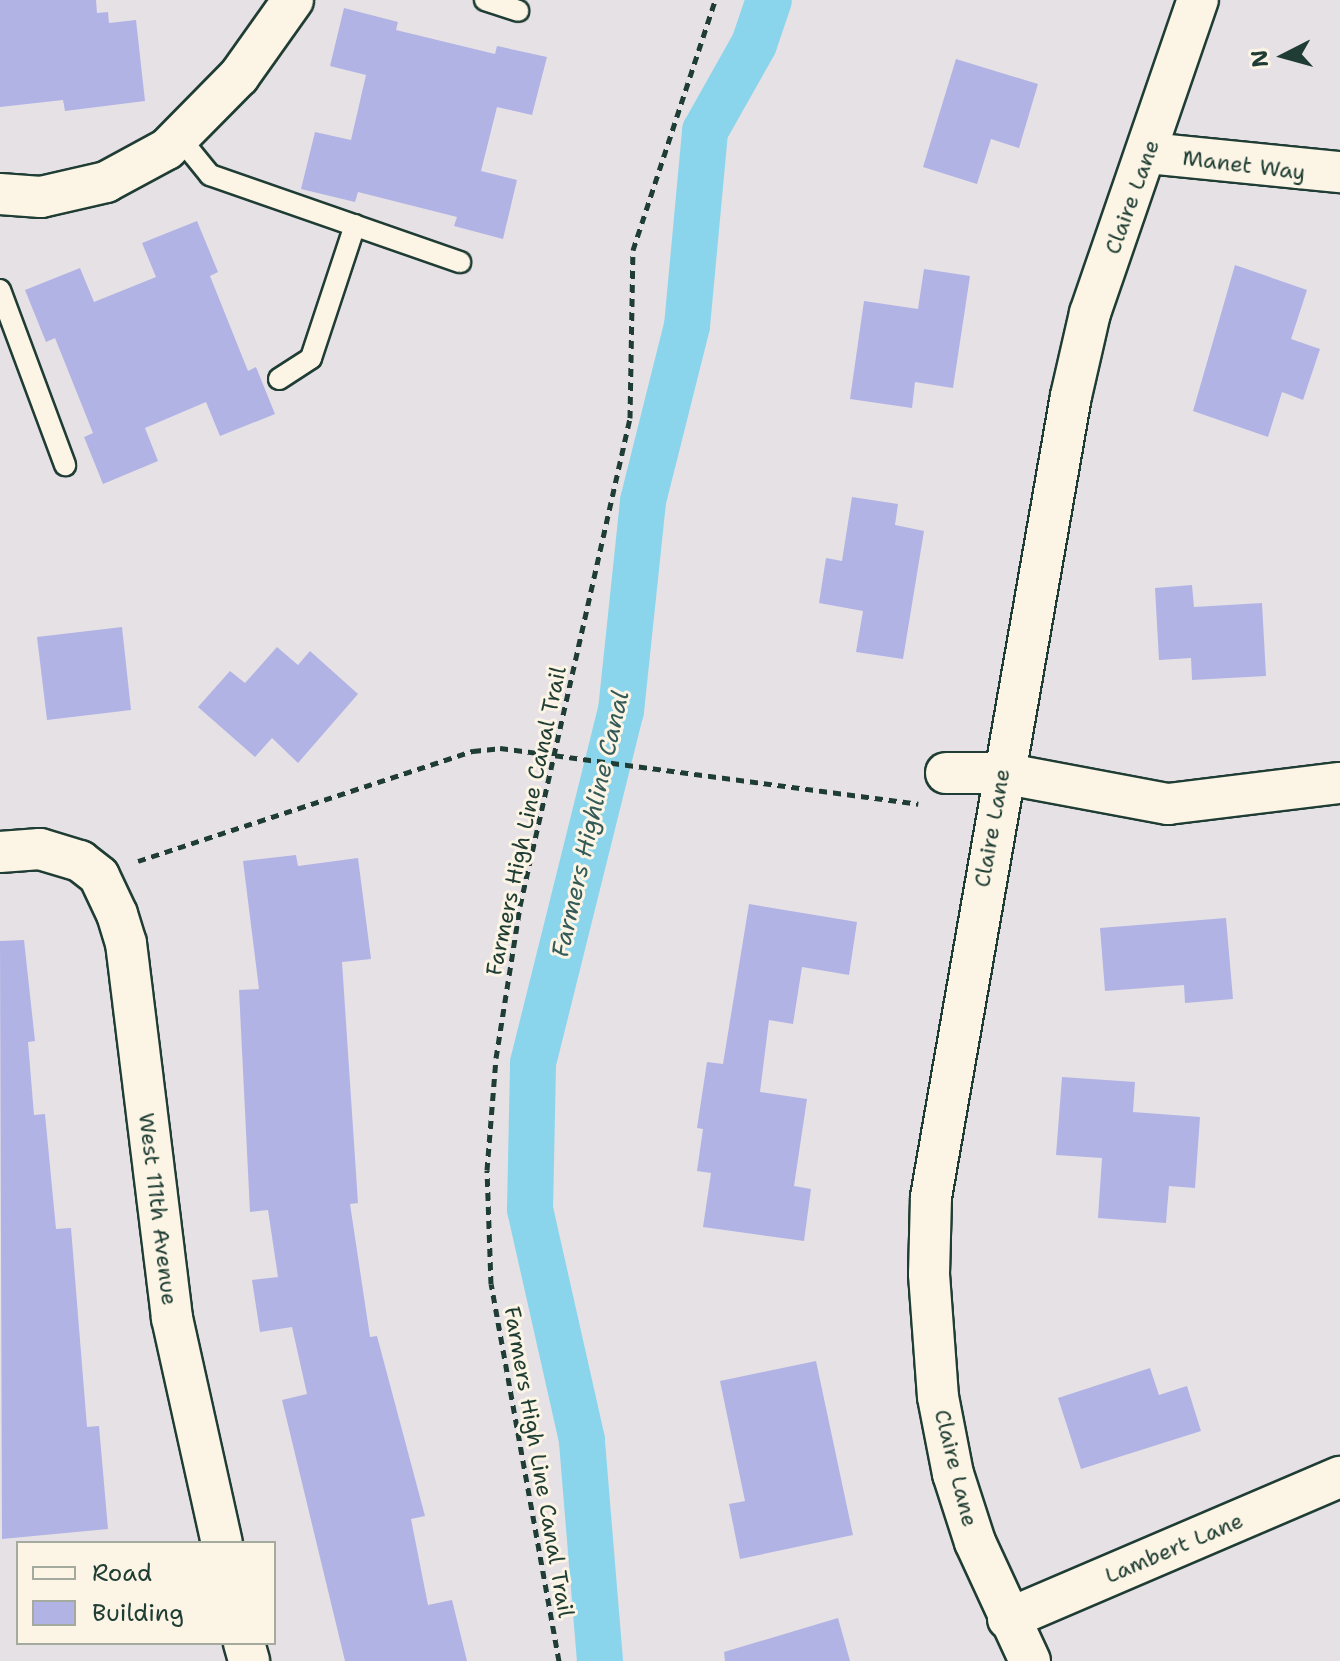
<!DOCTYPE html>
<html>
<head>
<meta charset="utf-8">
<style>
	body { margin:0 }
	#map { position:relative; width:1340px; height:1661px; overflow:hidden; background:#e6e1e5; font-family:"Shantell Sans",sans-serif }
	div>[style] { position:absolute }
	.canal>* { height:46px; margin:-23px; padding:0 23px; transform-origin:23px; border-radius:23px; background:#8bd5ec }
	.building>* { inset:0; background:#b2b3e5 }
	.path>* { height:5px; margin-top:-2.5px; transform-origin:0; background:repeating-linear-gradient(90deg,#1f3d34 0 8px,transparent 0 14px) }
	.roads { filter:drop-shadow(2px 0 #1f3d34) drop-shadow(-2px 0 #1f3d34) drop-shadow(0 2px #1f3d34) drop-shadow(0 -2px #1f3d34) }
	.lane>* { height:20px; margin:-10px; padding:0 10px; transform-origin:10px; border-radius:10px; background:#fcf5e5 }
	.street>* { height:40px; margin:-20px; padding:0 20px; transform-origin:20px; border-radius:20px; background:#fcf5e5 }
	span { translate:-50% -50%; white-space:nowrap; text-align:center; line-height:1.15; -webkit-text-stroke:6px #fcf5e5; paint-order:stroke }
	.street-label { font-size:22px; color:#1f3d34 }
	.water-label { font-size:24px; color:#355b59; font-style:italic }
	.legend { position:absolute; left:16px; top:1541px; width:260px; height:104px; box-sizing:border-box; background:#fcf5e5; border:2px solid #a4ab9e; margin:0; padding:10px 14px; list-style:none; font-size:24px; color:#1f3d34 }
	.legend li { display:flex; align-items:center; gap:16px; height:40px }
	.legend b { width:40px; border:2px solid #a4ab9e }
	.north { position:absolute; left:1244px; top:16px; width:80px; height:80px; -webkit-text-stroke:6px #fcf5e5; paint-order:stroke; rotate:264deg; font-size:22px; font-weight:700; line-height:32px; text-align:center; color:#1f3d34 }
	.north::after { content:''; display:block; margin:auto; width:28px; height:36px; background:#1f3d34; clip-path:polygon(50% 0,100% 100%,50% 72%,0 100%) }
</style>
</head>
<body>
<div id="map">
	<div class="canal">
		<div style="left:600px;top:1661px;width:222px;rotate:-94.7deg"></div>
		<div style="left:582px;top:1440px;width:237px;rotate:-102.7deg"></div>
		<div style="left:530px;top:1209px;width:146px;rotate:-88.8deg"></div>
		<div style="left:533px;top:1063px;width:363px;rotate:-76deg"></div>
		<div style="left:621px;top:711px;width:211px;rotate:-84deg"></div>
		<div style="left:643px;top:501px;width:180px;rotate:-75.9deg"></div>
		<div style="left:687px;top:326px;width:196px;rotate:-84.7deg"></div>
		<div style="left:705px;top:131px;width:100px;rotate:-60.6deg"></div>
		<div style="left:754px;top:44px;width:46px;rotate:-71.2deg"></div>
	</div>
	<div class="building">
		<div style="clip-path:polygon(0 0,96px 0,97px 13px,108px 12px,109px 23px,136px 20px,145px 101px,65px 111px,63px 100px,0 107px)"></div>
		<div style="clip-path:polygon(344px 8px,398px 22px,396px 30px,495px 54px,497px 46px,547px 57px,532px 115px,497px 107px,481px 171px,517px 180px,503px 239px,454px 226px,457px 217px,358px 192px,355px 202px,301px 189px,315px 132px,351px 140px,366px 75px,330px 66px)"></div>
		<div style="clip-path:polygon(956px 59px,1038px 84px,1019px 148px,991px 139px,977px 184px,923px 167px)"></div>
		<div style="clip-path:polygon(197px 221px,218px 272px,210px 276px,248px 371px,256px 367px,275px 414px,220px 436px,206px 402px,145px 428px,158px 461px,103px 484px,84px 437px,93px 433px,55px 338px,46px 342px,25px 290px,80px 268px,94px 302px,156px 277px,142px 243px)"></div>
		<div style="clip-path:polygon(1235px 265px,1307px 290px,1291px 339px,1320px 349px,1303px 400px,1282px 392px,1268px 437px,1193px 411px)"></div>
		<div style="clip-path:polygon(924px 269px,970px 276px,953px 388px,915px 382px,912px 408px,850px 399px,864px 301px,918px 309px)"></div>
		<div style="clip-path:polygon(852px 497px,898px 504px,895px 525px,924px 531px,903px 659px,856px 652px,863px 611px,819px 603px,826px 558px,842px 561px)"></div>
		<div style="clip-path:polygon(1192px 585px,1194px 607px,1262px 603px,1266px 676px,1192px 680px,1191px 658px,1159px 660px,1155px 588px)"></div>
		<div style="clip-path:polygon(122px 627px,131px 710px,47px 720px,37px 637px)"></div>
		<div style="clip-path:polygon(277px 647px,298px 665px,310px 651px,358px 694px,298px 763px,272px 738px,255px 757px,198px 707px,230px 671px,245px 683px)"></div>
		<div style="clip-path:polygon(296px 855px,298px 866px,358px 858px,371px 959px,342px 962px,358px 1203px,350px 1204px,370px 1337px,377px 1336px,425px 1516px,411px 1519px,428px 1605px,452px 1600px,467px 1661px,345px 1661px,282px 1400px,307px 1394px,292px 1327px,260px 1332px,252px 1280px,278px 1277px,268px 1210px,250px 1212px,239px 990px,259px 989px,243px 861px)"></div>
		<div style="clip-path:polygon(749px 904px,857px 922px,849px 975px,802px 967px,793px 1024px,769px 1020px,760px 1092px,807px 1099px,794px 1186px,811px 1189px,804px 1241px,703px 1227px,711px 1173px,697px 1171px,703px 1129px,697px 1128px,707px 1062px,723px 1064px)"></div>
		<div style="clip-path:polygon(1226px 918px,1233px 999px,1185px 1003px,1184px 985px,1105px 991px,1100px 928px)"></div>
		<div style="clip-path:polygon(24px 940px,35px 1041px,28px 1042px,34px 1115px,45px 1114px,56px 1229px,71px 1228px,87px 1427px,99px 1426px,108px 1529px,2px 1539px,0 941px)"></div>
		<div style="clip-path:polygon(1062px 1077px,1135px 1082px,1133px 1112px,1200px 1117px,1195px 1188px,1169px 1186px,1166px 1223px,1098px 1218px,1102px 1158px,1056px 1155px)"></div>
		<div style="clip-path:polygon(816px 1361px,853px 1535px,740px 1559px,729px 1504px,745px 1501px,720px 1381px)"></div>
		<div style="clip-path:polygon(1150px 1368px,1159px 1395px,1187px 1386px,1201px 1431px,1081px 1469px,1058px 1398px)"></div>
		<div style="clip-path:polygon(838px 1618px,850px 1661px,725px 1661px,724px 1652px)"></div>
	</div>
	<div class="path">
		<div style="left:138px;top:861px;width:353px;rotate:-18.2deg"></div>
		<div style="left:473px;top:751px;width:27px;rotate:-6deg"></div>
		<div style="left:500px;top:748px;width:422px;rotate:7.6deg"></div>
		<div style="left:559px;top:1661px;width:383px;rotate:-100.2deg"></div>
		<div style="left:491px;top:1284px;width:114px;rotate:-92deg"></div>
		<div style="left:487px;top:1170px;width:112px;rotate:-85.4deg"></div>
		<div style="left:496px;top:1058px;width:154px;rotate:-81deg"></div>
		<div style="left:520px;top:906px;width:500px;rotate:-77.3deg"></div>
		<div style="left:630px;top:418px;width:168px;rotate:-89deg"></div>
		<div style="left:633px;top:250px;width:263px;rotate:-71.8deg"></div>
	</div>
	<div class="roads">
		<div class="lane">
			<div style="left:485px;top:0;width:35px;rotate:18deg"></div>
			<div style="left:179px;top:137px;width:49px;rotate:50.8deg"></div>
			<div style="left:210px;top:175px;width:265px;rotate:19.2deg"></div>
			<div style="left:0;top:290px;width:187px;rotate:69.6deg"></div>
			<div style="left:279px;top:379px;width:38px;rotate:-33deg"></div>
			<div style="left:311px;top:358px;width:140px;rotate:-71.7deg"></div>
		</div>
		<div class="street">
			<div style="left:1148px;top:153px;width:193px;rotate:5.7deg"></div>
			<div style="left:0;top:194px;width:41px;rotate:4.2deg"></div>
			<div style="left:41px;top:197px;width:67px;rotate:-13deg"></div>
			<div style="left:106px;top:182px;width:69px;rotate:-28.4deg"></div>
			<div style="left:167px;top:149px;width:103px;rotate:-45.4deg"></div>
			<div style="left:239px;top:76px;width:93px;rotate:-54.6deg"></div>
			<div style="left:946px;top:773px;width:56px"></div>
			<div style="left:1002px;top:773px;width:169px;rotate:10.6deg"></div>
			<div style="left:1168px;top:804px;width:173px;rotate:-7deg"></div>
			<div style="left:0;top:852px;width:40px;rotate:-4.3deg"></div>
			<div style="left:40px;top:849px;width:42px;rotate:16.7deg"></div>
			<div style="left:80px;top:861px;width:24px;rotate:38deg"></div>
			<div style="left:99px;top:876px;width:42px;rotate:64.7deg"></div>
			<div style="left:117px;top:914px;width:30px;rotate:73deg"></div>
			<div style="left:126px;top:943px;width:378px;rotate:83deg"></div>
			<div style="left:172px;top:1318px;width:230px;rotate:77.5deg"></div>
			<div style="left:1008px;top:1619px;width:361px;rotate:-23.2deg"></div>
			<div style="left:244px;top:1643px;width:19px;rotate:74deg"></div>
			<div style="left:1030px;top:1661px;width:131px;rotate:-114.8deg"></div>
			<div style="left:975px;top:1542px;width:71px;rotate:-107.9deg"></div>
			<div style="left:953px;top:1474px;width:78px;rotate:-101deg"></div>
			<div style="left:938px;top:1397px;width:123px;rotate:-94.2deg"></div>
			<div style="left:929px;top:1274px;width:77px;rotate:-88.5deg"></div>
			<div style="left:931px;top:1197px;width:813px;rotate:-80.09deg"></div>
			<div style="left:1071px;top:396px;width:85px;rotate:-77.1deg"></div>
			<div style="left:1090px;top:313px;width:331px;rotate:-71deg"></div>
		</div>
	</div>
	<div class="street-label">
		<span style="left:1244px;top:165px;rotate:7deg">Manet Way</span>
		<span style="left:1132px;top:197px;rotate:-70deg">Claire Lane</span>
		<span style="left:526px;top:821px;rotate:-78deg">Farmers High Line Canal Trail</span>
		<span style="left:992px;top:828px;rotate:-80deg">Claire Lane</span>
		<span style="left:158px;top:1209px;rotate:83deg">West 111th Avenue</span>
		<span style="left:539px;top:1462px;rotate:80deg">Farmers High Line Canal Trail</span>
		<span style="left:956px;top:1468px;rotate:76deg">Claire Lane</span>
		<span style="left:1174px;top:1548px;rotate:-23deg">Lambert Lane</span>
	</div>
	<div class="water-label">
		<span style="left:591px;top:824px;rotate:-77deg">Farmers Highline Canal</span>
	</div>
	<ul class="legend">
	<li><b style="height:10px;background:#fcf5e5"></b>Road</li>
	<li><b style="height:22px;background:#b2b3e5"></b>Building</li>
	</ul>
	<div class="north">N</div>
</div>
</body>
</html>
